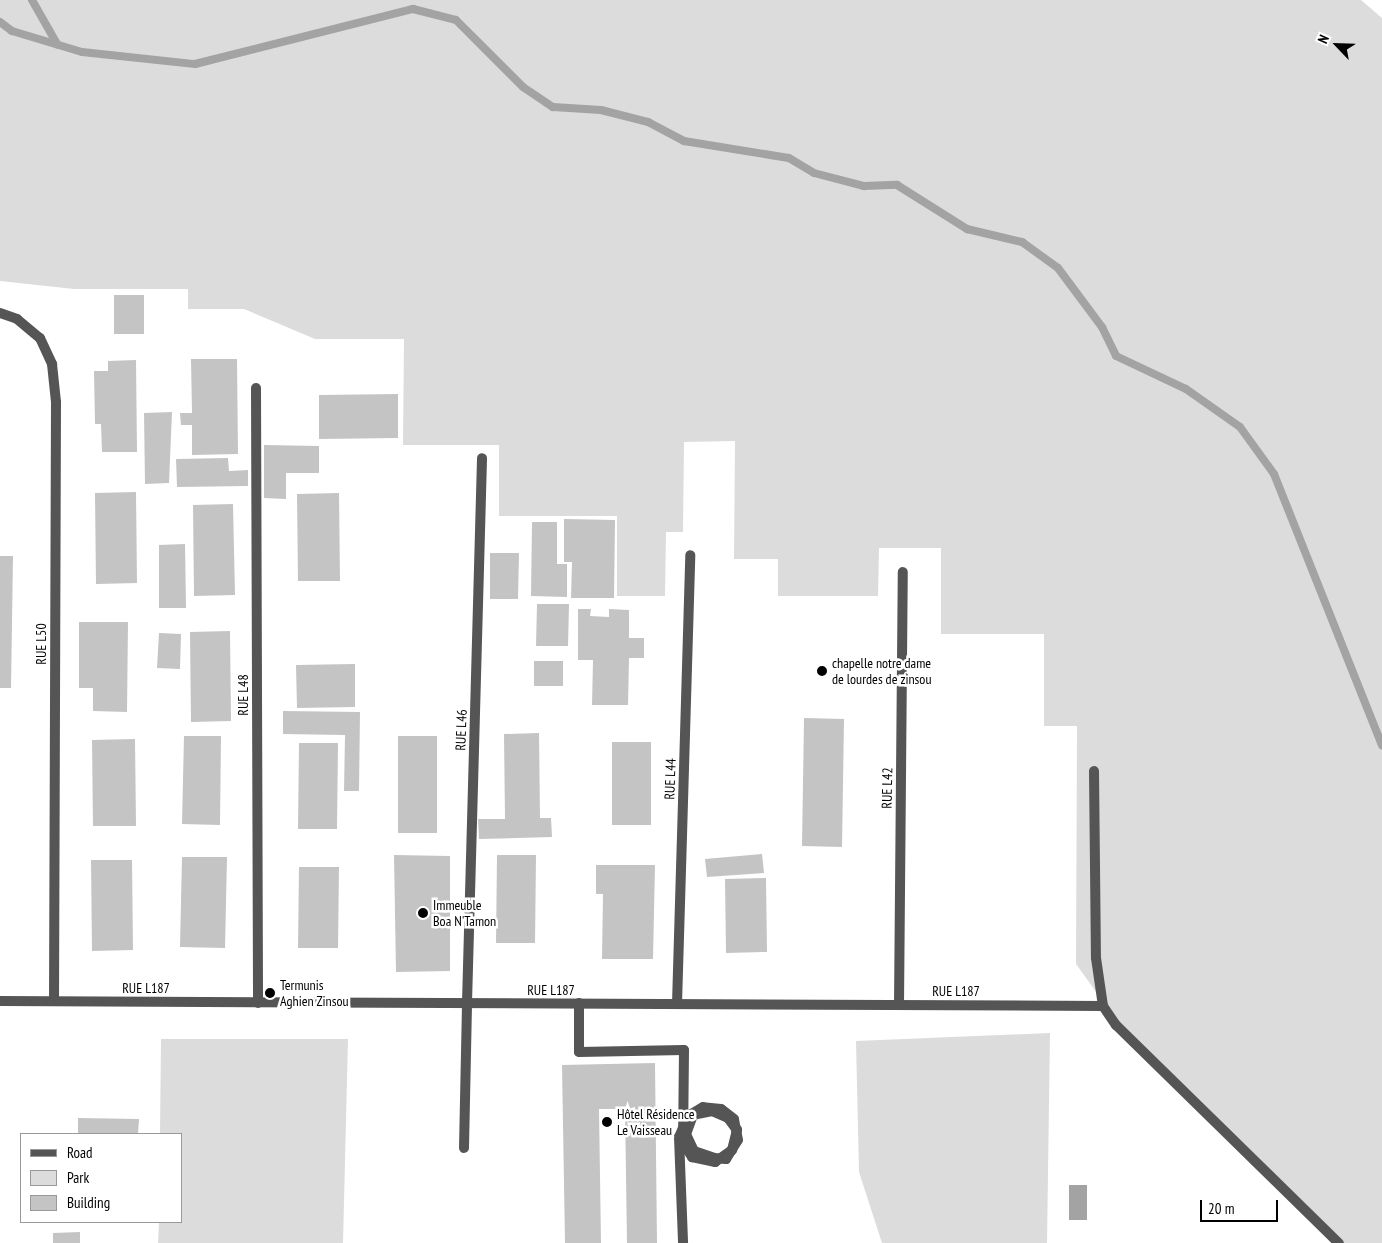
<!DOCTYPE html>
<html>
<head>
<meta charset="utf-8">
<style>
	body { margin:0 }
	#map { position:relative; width:1382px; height:1243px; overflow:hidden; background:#fff; font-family:"PT Sans Narrow",sans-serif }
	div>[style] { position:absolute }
	.green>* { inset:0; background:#dcdcdc }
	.water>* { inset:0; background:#a3a3a3 }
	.stream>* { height:8px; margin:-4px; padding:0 4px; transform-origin:4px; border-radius:4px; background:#a3a3a3 }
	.building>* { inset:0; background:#c4c4c4 }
	.lane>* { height:10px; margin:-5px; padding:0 5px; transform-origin:5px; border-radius:5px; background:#555 }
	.street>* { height:10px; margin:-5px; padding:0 5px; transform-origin:5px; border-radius:5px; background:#555 }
	.dots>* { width:14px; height:14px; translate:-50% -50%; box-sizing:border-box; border:2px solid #fff; border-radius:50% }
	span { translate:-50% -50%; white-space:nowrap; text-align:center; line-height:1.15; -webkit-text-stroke:5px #fff; paint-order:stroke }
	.street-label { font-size:14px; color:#000 }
	.poi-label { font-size:14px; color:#000 }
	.left { translate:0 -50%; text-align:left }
	.legend { position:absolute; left:20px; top:1133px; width:162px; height:90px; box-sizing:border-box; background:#fff; border:1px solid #999; margin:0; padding:6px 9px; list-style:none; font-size:15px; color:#000 }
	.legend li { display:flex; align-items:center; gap:10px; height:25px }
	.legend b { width:25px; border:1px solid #999 }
	.north { position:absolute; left:1312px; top:20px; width:50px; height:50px; -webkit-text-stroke:4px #fff; paint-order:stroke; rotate:294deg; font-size:14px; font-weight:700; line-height:20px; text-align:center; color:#000 }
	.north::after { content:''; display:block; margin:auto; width:18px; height:22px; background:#000; clip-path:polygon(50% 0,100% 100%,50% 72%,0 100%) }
	.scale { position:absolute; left:1200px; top:1200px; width:78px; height:22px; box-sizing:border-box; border:2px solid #000; border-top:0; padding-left:6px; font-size:15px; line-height:18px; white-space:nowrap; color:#000; -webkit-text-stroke:4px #fff; paint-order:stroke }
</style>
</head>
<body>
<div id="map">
	<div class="green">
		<div style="clip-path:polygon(0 0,1361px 0,1382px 18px,1382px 1243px,1336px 1243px,1122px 1028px,1076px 964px,1077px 726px,1044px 726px,1044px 634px,941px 634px,941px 548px,879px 548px,878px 596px,778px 596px,778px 559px,734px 559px,735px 441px,684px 442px,683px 532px,666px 532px,665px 596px,617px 596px,617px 516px,499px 516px,499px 445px,403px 445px,404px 339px,315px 339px,244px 309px,188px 309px,188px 289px,74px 289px,0 281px)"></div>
		<div style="clip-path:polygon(1050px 1033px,1047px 1243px,882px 1243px,859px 1172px,856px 1041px)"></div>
		<div style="clip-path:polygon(161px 1039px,348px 1039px,343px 1243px,158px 1243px,159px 1222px,181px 1222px,181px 1134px,160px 1134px)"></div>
	</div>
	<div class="water">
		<div style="clip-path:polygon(1069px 1185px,1087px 1185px,1087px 1220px,1069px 1220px)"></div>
	</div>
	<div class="stream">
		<div style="left:32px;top:0;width:51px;rotate:60.4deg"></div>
		<div style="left:0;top:22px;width:15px;rotate:37deg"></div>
		<div style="left:12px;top:31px;width:73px;rotate:16.7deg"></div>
		<div style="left:82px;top:52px;width:114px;rotate:6.1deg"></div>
		<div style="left:195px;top:64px;width:225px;rotate:-14.2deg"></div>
		<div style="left:413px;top:9px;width:44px;rotate:14.3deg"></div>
		<div style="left:456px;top:20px;width:95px;rotate:45deg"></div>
		<div style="left:523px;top:87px;width:36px;rotate:34deg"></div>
		<div style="left:553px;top:107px;width:48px;rotate:3.6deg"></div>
		<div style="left:601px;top:110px;width:49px;rotate:14.3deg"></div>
		<div style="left:648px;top:122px;width:41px;rotate:27.8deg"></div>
		<div style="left:684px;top:141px;width:106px;rotate:9.2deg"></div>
		<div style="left:789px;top:158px;width:29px;rotate:31deg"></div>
		<div style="left:814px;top:173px;width:52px;rotate:14.6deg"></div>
		<div style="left:864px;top:186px;width:33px;rotate:-2deg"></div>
		<div style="left:897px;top:185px;width:83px;rotate:32.2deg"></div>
		<div style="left:967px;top:229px;width:57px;rotate:13.3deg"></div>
		<div style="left:1022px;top:242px;width:44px;rotate:35.8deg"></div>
		<div style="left:1058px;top:268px;width:74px;rotate:53.3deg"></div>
		<div style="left:1102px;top:327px;width:32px;rotate:64deg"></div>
		<div style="left:1116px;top:356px;width:77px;rotate:25.2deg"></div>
		<div style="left:1186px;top:389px;width:66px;rotate:35.1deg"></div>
		<div style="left:1240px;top:427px;width:58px;rotate:54.1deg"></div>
		<div style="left:1274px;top:474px;width:292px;rotate:68.3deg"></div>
	</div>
	<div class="building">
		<div style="clip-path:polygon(114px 295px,144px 295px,144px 334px,114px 334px)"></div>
		<div style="clip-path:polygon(191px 359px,237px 359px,238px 454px,192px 455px,192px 425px,181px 425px,180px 413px,192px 413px)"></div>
		<div style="clip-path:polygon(136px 360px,137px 452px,102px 452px,101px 424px,95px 424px,94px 371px,108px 371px,108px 361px)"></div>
		<div style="clip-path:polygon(398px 394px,398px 438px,319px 439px,319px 395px)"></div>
		<div style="clip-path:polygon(172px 412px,169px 483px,145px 484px,144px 413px)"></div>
		<div style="clip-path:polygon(264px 445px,319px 446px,319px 473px,286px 473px,286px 499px,264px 498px)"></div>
		<div style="clip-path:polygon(228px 458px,229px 471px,248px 470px,248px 486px,177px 487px,176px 459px)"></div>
		<div style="clip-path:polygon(136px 492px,137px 583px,96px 584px,95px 493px)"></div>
		<div style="clip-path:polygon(339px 493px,340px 581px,298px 581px,297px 494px)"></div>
		<div style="clip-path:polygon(233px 504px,235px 595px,194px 596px,193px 505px)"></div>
		<div style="clip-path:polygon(564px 519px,615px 520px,614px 598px,571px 598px,572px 562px,564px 562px)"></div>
		<div style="clip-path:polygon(532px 522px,557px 522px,557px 564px,567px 564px,567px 597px,531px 596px)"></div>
		<div style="clip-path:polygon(185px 544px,186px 608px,159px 608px,159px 545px)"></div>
		<div style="clip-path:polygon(490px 553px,519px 553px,518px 599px,490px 599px)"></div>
		<div style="clip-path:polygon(0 556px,13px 556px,11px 688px,0 688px)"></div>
		<div style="clip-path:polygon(537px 604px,569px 604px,568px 646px,536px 646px)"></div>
		<div style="clip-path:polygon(578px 609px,591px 609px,590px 616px,609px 617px,609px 609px,629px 610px,629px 638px,644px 638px,644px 658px,629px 658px,628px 705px,592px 705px,593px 660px,578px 660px)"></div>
		<div style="clip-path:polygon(79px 622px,128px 622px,127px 712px,93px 711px,93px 688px,79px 688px)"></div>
		<div style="clip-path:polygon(230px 631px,231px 721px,191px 722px,190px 632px)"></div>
		<div style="clip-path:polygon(159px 633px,181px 634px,180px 669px,157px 668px)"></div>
		<div style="clip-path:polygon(534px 661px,563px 661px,563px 686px,534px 686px)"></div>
		<div style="clip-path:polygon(355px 664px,355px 707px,297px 708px,296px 665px)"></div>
		<div style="clip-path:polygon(283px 711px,360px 712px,359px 791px,344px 791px,345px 735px,283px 734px)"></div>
		<div style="clip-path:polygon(804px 718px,844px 719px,842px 847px,802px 846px)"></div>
		<div style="clip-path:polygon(539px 733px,540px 818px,551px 818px,552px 837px,479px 839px,478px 819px,505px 819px,504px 734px)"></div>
		<div style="clip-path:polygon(184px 736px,221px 736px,220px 825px,182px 824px)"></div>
		<div style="clip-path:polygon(398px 736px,437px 736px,437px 833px,398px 833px)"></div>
		<div style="clip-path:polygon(135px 739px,136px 826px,93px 826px,92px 740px)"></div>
		<div style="clip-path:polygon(612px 742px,651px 742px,651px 825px,612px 825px)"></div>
		<div style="clip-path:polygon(299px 743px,338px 743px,337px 829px,298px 829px)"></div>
		<div style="clip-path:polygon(762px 854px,764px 873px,707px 877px,705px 859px)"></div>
		<div style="clip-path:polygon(394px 855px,450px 856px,450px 971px,396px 972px)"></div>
		<div style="clip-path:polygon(497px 855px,536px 855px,535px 943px,496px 943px)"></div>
		<div style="clip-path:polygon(182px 857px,227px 857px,225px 948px,180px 947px)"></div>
		<div style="clip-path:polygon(91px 860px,132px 860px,133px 950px,92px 951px)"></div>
		<div style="clip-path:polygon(596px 865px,655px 865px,653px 959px,602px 959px,603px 894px,596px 894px)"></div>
		<div style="clip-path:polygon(299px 867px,339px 867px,338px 948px,298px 948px)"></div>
		<div style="clip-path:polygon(766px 878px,767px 952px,726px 953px,725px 879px)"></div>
		<div style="clip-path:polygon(655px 1063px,657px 1243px,627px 1243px,625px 1109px,599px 1109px,601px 1243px,565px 1243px,562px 1065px)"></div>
		<div style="clip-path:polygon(78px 1118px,139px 1119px,138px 1134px,78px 1134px)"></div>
		<div style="clip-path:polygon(80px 1232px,80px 1243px,53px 1243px,53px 1233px)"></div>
	</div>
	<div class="lane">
		<div style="left:579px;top:1003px;width:49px;rotate:90deg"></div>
		<div style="left:579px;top:1052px;width:105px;rotate:-1.1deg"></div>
		<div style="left:684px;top:1050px;width:93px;rotate:90.6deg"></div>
		<div style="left:683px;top:1143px;width:17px;rotate:57deg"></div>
		<div style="left:692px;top:1157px;width:24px;rotate:12deg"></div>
		<div style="left:715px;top:1162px;width:21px;rotate:-35deg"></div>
		<div style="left:732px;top:1150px;width:21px;rotate:-76deg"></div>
		<div style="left:737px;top:1130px;width:15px;rotate:-127deg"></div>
		<div style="left:728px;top:1118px;width:17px;rotate:-156deg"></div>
		<div style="left:712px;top:1111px;width:19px;rotate:168deg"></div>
		<div style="left:693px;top:1115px;width:20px;rotate:110deg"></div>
		<div style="left:686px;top:1134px;width:19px;rotate:65deg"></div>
		<div style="left:694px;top:1151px;width:21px;rotate:19deg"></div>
		<div style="left:714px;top:1158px;width:12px;rotate:5deg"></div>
		<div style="left:726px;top:1159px;width:22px;rotate:-58deg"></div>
		<div style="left:738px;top:1140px;width:21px;rotate:-101deg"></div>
		<div style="left:734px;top:1119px;width:16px;rotate:-142deg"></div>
		<div style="left:721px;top:1109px;width:18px;rotate:-174deg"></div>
		<div style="left:703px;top:1107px;width:17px;rotate:149deg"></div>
		<div style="left:688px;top:1116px;width:23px;rotate:113deg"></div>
		<div style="left:679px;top:1137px;width:106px;rotate:87.8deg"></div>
		<div style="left:464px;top:1148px;width:145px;rotate:-88.8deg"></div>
	</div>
	<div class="street">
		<div style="left:0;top:313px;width:18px;rotate:19deg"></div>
		<div style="left:17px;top:319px;width:30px;rotate:40deg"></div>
		<div style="left:40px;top:338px;width:29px;rotate:65deg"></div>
		<div style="left:52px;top:364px;width:38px;rotate:84deg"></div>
		<div style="left:56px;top:402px;width:599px;rotate:90.19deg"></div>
		<div style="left:256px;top:388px;width:615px;rotate:89.81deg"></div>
		<div style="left:1094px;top:771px;width:187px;rotate:89.4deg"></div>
		<div style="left:1096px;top:958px;width:49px;rotate:81.7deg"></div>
		<div style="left:1103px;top:1006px;width:23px;rotate:56deg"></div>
		<div style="left:1116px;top:1025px;width:312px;rotate:44.4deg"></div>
		<div style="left:0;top:1001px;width:1103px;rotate:0.26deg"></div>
		<div style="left:467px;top:1003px;width:545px;rotate:-88.42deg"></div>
		<div style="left:677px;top:1004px;width:449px;rotate:-88.3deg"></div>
		<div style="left:899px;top:1005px;width:433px;rotate:-89.5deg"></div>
	</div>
	<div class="dots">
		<div style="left:822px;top:671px;background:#000"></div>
		<div style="left:423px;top:913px;background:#000"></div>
		<div style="left:270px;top:993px;background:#000"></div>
		<div style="left:607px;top:1122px;background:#000"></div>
	</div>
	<div class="street-label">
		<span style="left:41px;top:644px;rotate:-90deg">RUE L50</span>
		<span style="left:243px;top:695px;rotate:-90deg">RUE L48</span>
		<span style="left:461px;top:730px;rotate:-88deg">RUE L46</span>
		<span style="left:670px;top:779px;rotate:-88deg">RUE L44</span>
		<span style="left:887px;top:788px;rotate:-89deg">RUE L42</span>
		<span style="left:146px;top:988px">RUE L187</span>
		<span style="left:551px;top:990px">RUE L187</span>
		<span style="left:956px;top:991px">RUE L187</span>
	</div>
	<div class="poi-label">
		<span class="left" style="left:832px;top:671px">chapelle notre dame<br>de lourdes de zinsou</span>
		<span class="left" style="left:433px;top:913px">Immeuble<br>Boa N'Tamon</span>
		<span class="left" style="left:280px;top:993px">Termunis<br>Aghien Zinsou</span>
		<span class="left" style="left:617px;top:1122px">Hôtel Résidence<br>Le Vaisseau</span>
	</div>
	<ul class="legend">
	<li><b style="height:6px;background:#555"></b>Road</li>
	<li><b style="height:14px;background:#dcdcdc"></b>Park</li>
	<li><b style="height:14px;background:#c4c4c4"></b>Building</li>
	</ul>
	<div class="north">N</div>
	<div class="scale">20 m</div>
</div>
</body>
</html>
